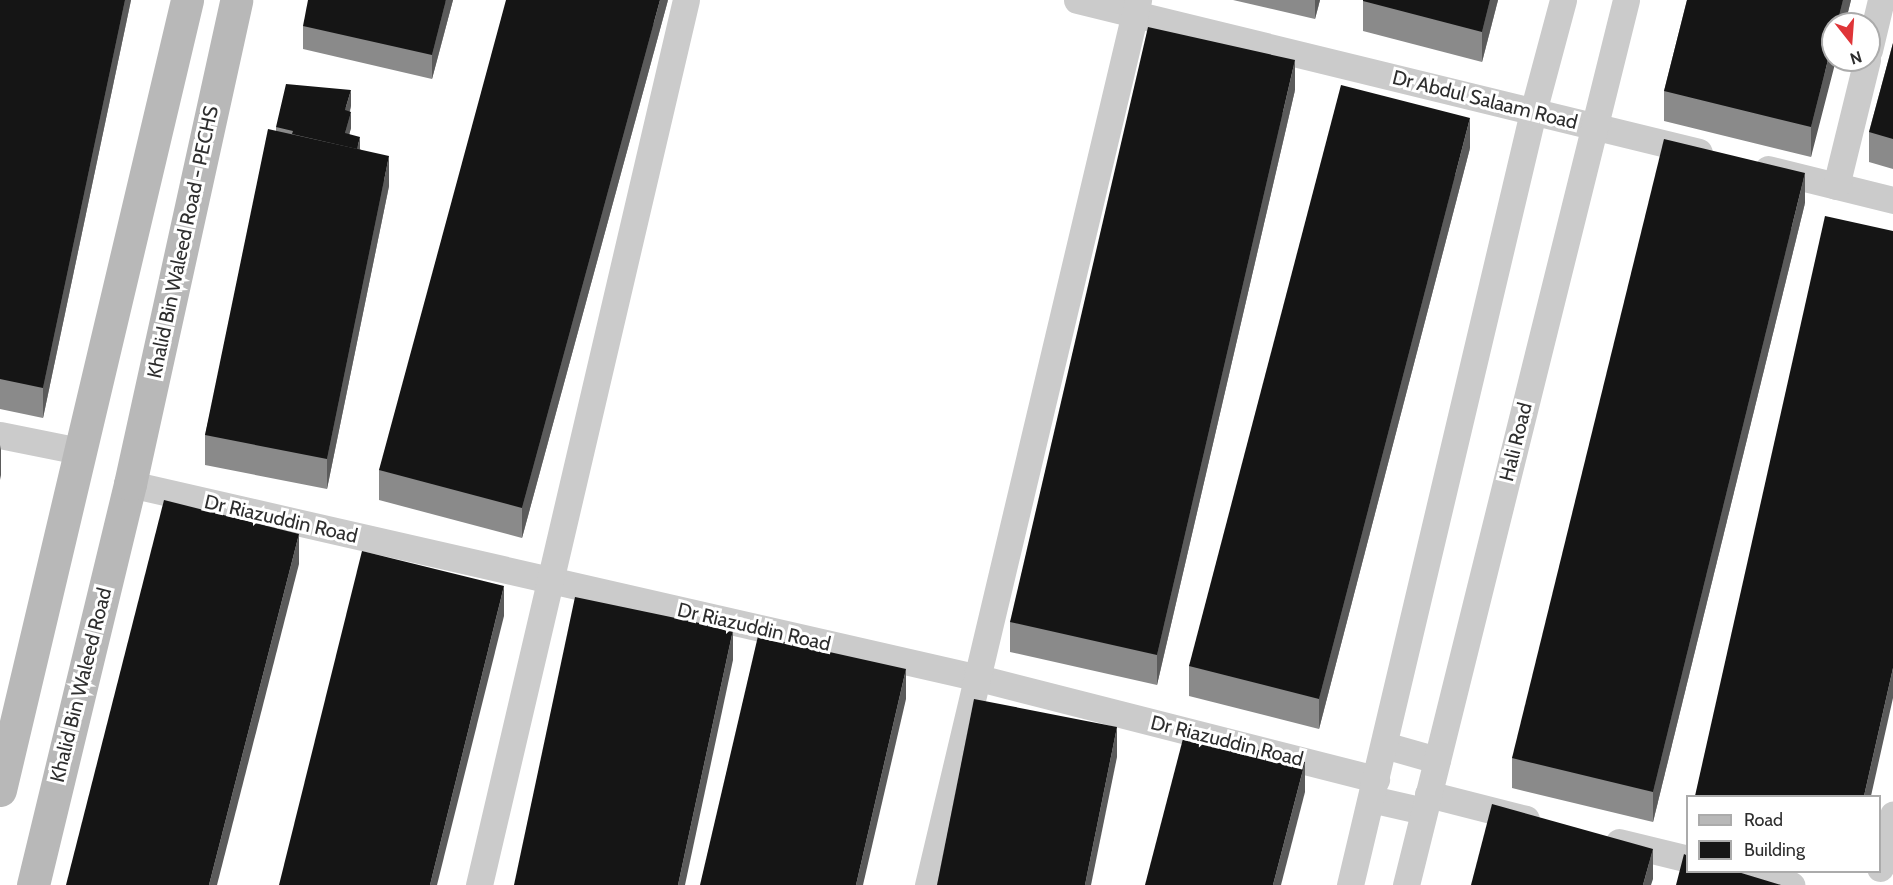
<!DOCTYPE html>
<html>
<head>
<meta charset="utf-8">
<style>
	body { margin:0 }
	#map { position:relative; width:1893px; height:885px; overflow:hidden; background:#fff; font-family:Cabin,sans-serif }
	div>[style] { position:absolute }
	.street>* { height:27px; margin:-13.5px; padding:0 13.5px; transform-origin:13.5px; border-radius:13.5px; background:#cbcbcb }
	.secondary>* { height:33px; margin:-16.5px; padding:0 16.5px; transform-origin:16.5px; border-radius:16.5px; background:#b8b8b8 }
	.wall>* { inset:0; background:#8a8a8a }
	.shaded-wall>* { inset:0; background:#5b5b5b }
	.building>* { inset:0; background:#151515 }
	span { translate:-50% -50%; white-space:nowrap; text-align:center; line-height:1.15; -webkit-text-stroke:6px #fff; paint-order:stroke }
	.street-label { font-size:20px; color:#2e2e2e }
	.legend { position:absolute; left:1686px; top:795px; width:195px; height:78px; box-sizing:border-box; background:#fff; border:2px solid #ababab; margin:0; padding:8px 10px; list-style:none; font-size:18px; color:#2e2e2e }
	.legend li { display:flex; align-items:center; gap:12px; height:30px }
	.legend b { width:30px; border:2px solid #ababab }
	.north { position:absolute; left:1821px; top:12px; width:60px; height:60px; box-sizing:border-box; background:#fff; border:2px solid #ababab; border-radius:50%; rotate:163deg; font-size:16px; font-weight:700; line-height:24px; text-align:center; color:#2e2e2e }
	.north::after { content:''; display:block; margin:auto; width:21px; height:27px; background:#df3538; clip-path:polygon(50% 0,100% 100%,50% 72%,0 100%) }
</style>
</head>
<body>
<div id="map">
	<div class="street">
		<div style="left:1077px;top:0;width:640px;rotate:13.73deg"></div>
		<div style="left:1869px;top:50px;width:51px;rotate:-76.5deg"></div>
		<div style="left:1768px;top:169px;width:129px;rotate:13.9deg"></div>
		<div style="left:1836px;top:186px;width:130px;rotate:-76.2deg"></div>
		<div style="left:0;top:435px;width:81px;rotate:11.4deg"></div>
		<div style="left:130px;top:484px;width:867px;rotate:12.87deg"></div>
		<div style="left:975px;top:677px;width:414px;rotate:14.3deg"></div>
		<div style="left:1384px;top:745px;width:55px;rotate:15.8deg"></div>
		<div style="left:1428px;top:794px;width:101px;rotate:14.3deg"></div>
		<div style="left:1371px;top:799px;width:54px;rotate:12.8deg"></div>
		<div style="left:1619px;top:842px;width:71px;rotate:13.8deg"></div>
		<div style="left:1880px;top:868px;width:55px;rotate:-76.2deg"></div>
		<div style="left:1737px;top:872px;width:56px;rotate:13.5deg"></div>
		<div style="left:479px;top:885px;width:909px;rotate:-76.84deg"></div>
		<div style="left:928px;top:885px;width:910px;rotate:-76.65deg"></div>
		<div style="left:1350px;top:885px;width:794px;rotate:-76.68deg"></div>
		<div style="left:1533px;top:112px;width:116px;rotate:-75deg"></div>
		<div style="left:1406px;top:885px;width:912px;rotate:-76.04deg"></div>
	</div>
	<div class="secondary">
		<div style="left:0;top:790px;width:812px;rotate:-76.68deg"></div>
		<div style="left:33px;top:885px;width:413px;rotate:-76.4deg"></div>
		<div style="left:130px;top:484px;width:495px;rotate:-77.6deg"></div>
	</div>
	<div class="wall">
		<div style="clip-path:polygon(0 0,131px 0,43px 418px,0 409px)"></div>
		<div style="clip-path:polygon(453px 0,432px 79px,303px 49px,303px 26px)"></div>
		<div style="clip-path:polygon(668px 0,522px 538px,379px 500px,379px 470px)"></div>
		<div style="clip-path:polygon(1233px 0,1320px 0,1315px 19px)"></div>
		<div style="clip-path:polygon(1363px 0,1498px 0,1482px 62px,1363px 31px)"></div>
		<div style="clip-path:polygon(1687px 0,1851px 0,1845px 24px,1833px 24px,1811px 157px,1664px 121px,1664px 91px)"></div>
		<div style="clip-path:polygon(1893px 43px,1893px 169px,1869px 162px,1869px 132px)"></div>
		<div style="clip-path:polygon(1295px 90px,1157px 685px,1010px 652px,1010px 622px)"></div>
		<div style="clip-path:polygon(351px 106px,350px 112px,351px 128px,349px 134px,360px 149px,389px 186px,327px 489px,205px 465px,205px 435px,276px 131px,276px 127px)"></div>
		<div style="clip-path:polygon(1470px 148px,1319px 729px,1189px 696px,1189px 666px)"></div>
		<div style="clip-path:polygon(1805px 203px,1653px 822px,1512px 788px,1512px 758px)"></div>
	</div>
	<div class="shaded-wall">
		<div style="clip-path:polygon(125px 0,131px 0,43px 418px,43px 388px)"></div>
		<div style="clip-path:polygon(446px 0,453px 0,432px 79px,432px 55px)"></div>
		<div style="clip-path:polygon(660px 0,668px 0,522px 538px,522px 508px)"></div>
		<div style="clip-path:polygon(1315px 0,1320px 0,1315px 19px)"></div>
		<div style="clip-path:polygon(1490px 0,1498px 0,1482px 62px,1482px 32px)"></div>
		<div style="clip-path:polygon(1843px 0,1851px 0,1845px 24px,1837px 24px)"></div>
		<div style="clip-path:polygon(1833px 40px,1833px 60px,1836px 60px,1811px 157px,1811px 127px)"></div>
		<div style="clip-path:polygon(1295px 60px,1295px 90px,1157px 685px,1157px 655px)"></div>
		<div style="clip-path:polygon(351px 90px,351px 106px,345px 127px,345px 110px)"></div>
		<div style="clip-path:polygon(351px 112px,351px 128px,346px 147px,345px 133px)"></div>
		<div style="clip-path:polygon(1470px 118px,1470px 148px,1319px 729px,1319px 699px)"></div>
		<div style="clip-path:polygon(360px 137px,360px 153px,357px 149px)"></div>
		<div style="clip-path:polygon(389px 156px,389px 186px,327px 489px,327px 459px)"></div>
		<div style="clip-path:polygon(1805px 173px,1805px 203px,1653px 822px,1653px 792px)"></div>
		<div style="clip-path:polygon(1px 445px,1px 475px,0 480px,0 450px)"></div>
		<div style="clip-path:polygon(299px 534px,299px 564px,217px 885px,209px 885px)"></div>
		<div style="clip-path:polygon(504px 586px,504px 616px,437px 885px,430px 885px)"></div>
		<div style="clip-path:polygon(733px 630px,733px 660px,685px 885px,678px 885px)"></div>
		<div style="clip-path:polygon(1893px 668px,1893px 698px,1871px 796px,1864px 796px)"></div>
		<div style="clip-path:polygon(906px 669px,906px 699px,863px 885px,856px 885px)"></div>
		<div style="clip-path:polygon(1117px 727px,1117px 757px,1091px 885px,1085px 885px)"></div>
		<div style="clip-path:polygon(1305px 762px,1305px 792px,1281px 885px,1273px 885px)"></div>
		<div style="clip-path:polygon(1653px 849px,1653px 879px,1651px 885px,1643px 885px)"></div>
	</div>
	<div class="building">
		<div style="clip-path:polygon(0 0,125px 0,43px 388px,0 379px)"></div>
		<div style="clip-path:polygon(308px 0,446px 0,432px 55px,303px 26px)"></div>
		<div style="clip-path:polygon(506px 0,660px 0,522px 508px,379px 470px)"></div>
		<div style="clip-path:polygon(1363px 0,1490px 0,1482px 32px,1363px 1px)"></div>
		<div style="clip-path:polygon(1687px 0,1843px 0,1837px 24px,1833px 24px,1833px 40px,1811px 127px,1664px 91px)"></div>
		<div style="clip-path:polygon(1148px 27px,1295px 60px,1157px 655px,1010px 622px)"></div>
		<div style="clip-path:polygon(1893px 43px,1893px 139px,1869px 132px)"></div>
		<div style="clip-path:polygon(286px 84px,351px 90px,345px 110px,351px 112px,345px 133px,360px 137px,357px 149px,292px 134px,293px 131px,276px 127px)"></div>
		<div style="clip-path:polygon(1341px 85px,1470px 118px,1319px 699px,1189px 666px)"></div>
		<div style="clip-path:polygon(268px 129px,389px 156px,327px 459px,205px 435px)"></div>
		<div style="clip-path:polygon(1664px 139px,1805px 173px,1653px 792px,1512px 758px)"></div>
		<div style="clip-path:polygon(1825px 216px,1893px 231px,1893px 668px,1864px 796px,1695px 796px)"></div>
		<div style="clip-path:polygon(164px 500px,299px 534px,209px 885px,66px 885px)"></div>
		<div style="clip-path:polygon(362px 551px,504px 586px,430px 885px,279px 885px)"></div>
		<div style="clip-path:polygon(575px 597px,733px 630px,678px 885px,514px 885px)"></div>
		<div style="clip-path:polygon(758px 636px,906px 669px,856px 885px,700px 885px)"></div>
		<div style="clip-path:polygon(974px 699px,1117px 727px,1085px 885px,937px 885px)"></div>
		<div style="clip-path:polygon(1185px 731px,1305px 762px,1273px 885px,1145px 885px)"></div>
		<div style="clip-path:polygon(1492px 804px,1653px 849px,1643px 885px,1471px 885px)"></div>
		<div style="clip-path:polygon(1684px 854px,1688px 856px,1688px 872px,1738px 872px,1781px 885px,1676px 885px)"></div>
	</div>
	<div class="street-label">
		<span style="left:1485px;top:100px;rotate:14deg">Dr Abdul Salaam Road</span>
		<span style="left:183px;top:242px;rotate:-78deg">Khalid Bin Waleed Road - PECHS</span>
		<span style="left:1516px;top:442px;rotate:-76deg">Hali Road</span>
		<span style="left:281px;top:519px;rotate:13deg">Dr Riazuddin Road</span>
		<span style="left:754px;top:627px;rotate:13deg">Dr Riazuddin Road</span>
		<span style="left:81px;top:685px;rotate:-76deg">Khalid Bin Waleed Road</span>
		<span style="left:1227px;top:741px;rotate:14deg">Dr Riazuddin Road</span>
	</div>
	<ul class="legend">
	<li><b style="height:8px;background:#b8b8b8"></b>Road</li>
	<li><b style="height:16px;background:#151515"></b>Building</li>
	</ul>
	<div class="north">N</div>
</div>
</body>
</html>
